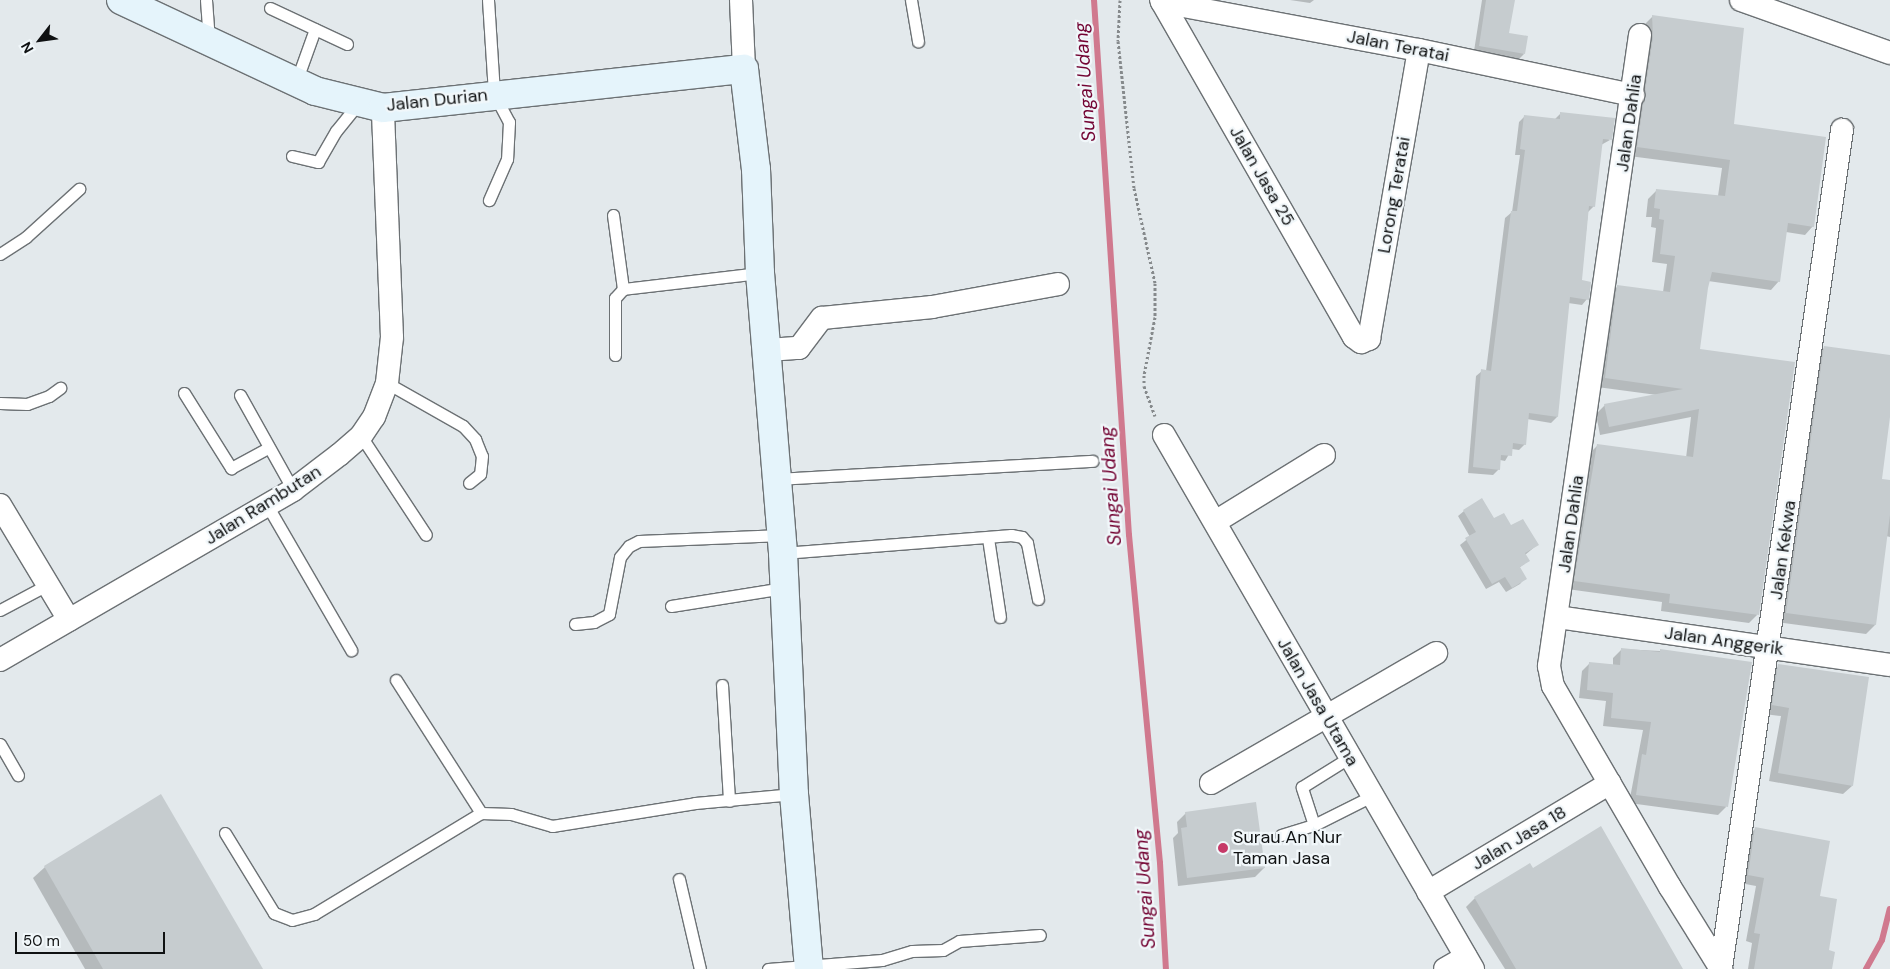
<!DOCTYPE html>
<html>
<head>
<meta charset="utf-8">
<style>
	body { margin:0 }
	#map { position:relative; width:1890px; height:969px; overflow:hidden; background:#e3e9ec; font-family:"DM Sans",sans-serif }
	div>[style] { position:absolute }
	.shadow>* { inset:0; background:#0003 }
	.stream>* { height:6px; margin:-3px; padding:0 3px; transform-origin:3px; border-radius:3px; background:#d0798e }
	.building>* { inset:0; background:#c6cccf }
	.path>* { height:3px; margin-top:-1.5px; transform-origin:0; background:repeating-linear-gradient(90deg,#868a8c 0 2.5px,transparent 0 5px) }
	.roads { filter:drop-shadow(1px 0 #6c7174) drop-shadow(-1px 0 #6c7174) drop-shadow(0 1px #6c7174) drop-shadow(0 -1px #6c7174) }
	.lane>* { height:11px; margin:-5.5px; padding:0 5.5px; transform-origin:5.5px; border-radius:5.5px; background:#fff }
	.street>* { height:22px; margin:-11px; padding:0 11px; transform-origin:11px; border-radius:11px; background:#fff }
	.secondary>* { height:28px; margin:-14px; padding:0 14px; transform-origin:14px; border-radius:14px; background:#e5f4fb }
	.dots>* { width:14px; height:14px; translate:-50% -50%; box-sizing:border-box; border:2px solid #f1f7fa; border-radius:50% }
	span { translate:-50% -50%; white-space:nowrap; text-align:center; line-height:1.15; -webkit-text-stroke:4.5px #f1f7fa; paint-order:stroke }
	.street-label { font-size:18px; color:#0f1112 }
	.poi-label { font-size:18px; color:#0f1112 }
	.left { translate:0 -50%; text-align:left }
	.water-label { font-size:19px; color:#730433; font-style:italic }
	.north { position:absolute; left:15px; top:15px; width:50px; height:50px; -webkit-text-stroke:4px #f1f7fa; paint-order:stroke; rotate:240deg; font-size:14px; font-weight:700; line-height:20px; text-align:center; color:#0f1112 }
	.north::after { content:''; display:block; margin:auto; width:18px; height:22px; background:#0f1112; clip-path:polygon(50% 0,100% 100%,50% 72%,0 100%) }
	.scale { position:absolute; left:15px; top:932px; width:150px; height:22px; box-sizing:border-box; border:2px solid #0f1112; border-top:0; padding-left:6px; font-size:15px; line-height:18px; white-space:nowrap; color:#0f1112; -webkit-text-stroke:4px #f1f7fa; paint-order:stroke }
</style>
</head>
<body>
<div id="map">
	<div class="shadow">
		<div style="clip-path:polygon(1290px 0,1314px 0,1310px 3px)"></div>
		<div style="clip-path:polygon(1482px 0,1514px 0,1508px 34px,1524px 54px,1518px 60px,1474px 51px)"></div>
		<div style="clip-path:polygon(1653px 16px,1732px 126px,1813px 226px,1805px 235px,1786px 232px,1779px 281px,1771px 290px,1708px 281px,1699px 350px,1757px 615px,1749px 623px,1661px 611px,1662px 602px,1567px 589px,1589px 454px,1597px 446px,1686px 458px,1691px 417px,1600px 435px,1596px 414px,1605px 405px,1657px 395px,1597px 387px,1609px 295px,1618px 286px,1663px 292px,1667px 264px,1652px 262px,1656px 228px,1651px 227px,1652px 217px,1646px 217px,1648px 199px,1657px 190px,1718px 196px,1722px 168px,1629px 156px,1645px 46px,1644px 25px)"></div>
		<div style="clip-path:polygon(1561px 113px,1610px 140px,1601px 145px,1594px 206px,1588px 212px,1581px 281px,1587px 299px,1582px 305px,1568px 303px,1557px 417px,1551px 423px,1527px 419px,1525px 444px,1519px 450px,1512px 449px,1505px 461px,1500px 460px,1499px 469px,1493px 475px,1468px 473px,1476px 376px,1482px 371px,1486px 371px,1505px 218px,1512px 212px,1520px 155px,1515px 155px,1519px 122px,1524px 117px,1555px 119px)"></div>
		<div style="clip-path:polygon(1825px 347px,1890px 356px,1890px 407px,1881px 480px,1890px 481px,1890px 537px,1886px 536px,1875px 625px,1866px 634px,1777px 622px,1816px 356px)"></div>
		<div style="clip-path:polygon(1464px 511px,1511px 527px,1537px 545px,1525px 555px,1528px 561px,1519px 568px,1525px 578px,1520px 584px,1506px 592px,1499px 582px,1486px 589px,1460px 545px,1470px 537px,1458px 516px)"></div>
		<div style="clip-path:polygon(1622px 649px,1660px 651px,1726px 807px,1718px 815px,1629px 803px,1643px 730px,1603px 726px,1606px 701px,1579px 698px,1582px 671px,1590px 663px,1613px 665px,1613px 658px)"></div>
		<div style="clip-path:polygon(1779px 666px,1852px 786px,1843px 794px,1769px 781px,1781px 716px,1764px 714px,1770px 675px)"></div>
		<div style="clip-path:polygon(1186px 813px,1264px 868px,1255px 877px,1178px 886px,1173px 838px,1178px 833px,1177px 822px)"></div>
		<div style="clip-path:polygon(1756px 828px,1819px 897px,1830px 969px,1748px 969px,1752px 943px,1746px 941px,1756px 886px,1740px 883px,1747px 837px)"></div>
		<div style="clip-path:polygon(45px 867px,262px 969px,85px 969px,33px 878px)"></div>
		<div style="clip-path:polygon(1533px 870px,1682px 969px,1505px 969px,1466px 907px,1475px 898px)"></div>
	</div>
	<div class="stream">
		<div style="left:1094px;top:0;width:536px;rotate:86.26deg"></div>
		<div style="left:1129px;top:535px;width:329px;rotate:84.6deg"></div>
		<div style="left:1160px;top:863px;width:106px;rotate:86.8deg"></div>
		<div style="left:1866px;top:969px;width:33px;rotate:-61deg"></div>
		<div style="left:1882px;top:940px;width:32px;rotate:-76deg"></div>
	</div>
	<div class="building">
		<div style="clip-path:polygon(1486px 0,1515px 0,1509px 33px,1528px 36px,1525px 54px,1479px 46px)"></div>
		<div style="clip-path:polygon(1652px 15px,1744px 28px,1734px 124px,1826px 137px,1814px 227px,1788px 223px,1780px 282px,1712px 272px,1708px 288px,1700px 349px,1795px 362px,1759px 615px,1669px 603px,1670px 594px,1574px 581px,1597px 444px,1693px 457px,1699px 409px,1609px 427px,1604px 404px,1683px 389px,1605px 378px,1617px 285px,1670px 292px,1675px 256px,1660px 254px,1664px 220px,1659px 219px,1660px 209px,1654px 208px,1656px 189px,1725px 196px,1730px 160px,1637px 147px,1653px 37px)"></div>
		<div style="clip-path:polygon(1560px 112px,1615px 118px,1612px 140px,1603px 139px,1595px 207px,1589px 206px,1582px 280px,1591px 282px,1589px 300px,1570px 297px,1558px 417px,1529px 413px,1526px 445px,1513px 443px,1512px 456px,1501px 455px,1500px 470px,1473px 467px,1481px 369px,1491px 371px,1511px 211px,1517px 211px,1525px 150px,1520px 149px,1524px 115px,1560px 119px)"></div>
		<div style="clip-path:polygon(1824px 346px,1890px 355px,1890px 417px,1882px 479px,1890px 480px,1890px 515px,1876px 625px,1786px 613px)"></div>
		<div style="clip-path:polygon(1482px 498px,1494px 518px,1504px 513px,1511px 525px,1523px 519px,1539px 545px,1525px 553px,1530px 561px,1520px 567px,1527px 579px,1512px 588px,1505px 577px,1492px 584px,1465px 538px,1476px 532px,1463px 510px)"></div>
		<div style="clip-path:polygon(1621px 648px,1660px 652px,1660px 649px,1752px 662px,1728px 807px,1636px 795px,1642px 754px,1646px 755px,1651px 722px,1611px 718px,1613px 693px,1587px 690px,1589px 662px,1620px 665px)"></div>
		<div style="clip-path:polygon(1778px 664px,1869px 677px,1853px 786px,1778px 773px,1789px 708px,1772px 705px)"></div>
		<div style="clip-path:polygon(161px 794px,263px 969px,103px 969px,44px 866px)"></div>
		<div style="clip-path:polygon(1256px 802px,1265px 868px,1187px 878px,1181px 828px,1187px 827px,1185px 812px)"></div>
		<div style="clip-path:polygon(1601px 826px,1683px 969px,1516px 969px,1474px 897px,1530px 863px,1533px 868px)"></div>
		<div style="clip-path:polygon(1755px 827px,1830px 841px,1820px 896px,1837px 899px,1829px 950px,1835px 952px,1832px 969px,1754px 969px,1760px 934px,1754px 933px,1764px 878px,1748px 875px)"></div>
	</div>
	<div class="path">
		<div style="left:1120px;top:0;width:41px;rotate:92.8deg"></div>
		<div style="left:1118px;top:41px;width:148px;rotate:83.8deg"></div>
		<div style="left:1134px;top:188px;width:97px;rotate:77.5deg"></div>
		<div style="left:1155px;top:283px;width:34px;rotate:90deg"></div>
		<div style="left:1155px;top:317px;width:59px;rotate:100.7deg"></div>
		<div style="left:1144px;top:375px;width:11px;rotate:90deg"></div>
		<div style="left:1144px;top:386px;width:32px;rotate:70deg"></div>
	</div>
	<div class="roads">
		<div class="lane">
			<div style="left:206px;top:0;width:41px;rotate:85.8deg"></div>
			<div style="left:488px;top:0;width:94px;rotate:86.3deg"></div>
			<div style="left:494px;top:94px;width:32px;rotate:62deg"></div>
			<div style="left:509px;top:122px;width:37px;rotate:93deg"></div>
			<div style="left:507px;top:159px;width:45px;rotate:113.7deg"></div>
			<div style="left:911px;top:0;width:42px;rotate:80.3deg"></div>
			<div style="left:270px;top:8px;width:85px;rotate:25.1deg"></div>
			<div style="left:296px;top:82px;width:56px;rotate:-70.3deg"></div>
			<div style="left:292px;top:156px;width:27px;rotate:13deg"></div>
			<div style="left:318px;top:162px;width:36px;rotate:-60deg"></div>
			<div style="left:336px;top:131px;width:36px;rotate:-51deg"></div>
			<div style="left:613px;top:215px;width:75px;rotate:82.3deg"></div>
			<div style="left:0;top:254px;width:31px;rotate:-33deg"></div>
			<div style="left:26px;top:237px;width:72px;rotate:-42.2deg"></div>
			<div style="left:615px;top:355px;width:57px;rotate:-90deg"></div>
			<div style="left:615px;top:298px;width:12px;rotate:-48deg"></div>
			<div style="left:623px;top:289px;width:138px;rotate:-6.7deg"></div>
			<div style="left:387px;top:383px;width:87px;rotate:29.5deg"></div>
			<div style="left:463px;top:426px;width:18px;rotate:47deg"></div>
			<div style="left:475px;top:439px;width:18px;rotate:68deg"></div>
			<div style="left:482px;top:456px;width:18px;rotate:96deg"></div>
			<div style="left:480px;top:474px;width:14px;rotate:141deg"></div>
			<div style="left:184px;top:393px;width:89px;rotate:57.9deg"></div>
			<div style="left:231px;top:468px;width:42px;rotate:-28.4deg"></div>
			<div style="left:240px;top:395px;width:109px;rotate:60.8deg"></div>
			<div style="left:0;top:403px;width:27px;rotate:2deg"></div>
			<div style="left:27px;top:404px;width:23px;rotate:-20deg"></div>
			<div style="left:49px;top:396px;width:14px;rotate:-36deg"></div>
			<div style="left:361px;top:436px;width:118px;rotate:56.7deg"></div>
			<div style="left:778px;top:479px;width:315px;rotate:-3.3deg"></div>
			<div style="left:267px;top:505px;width:168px;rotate:59.9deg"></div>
			<div style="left:988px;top:538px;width:80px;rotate:81.4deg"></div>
			<div style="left:783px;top:553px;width:229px;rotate:-4.5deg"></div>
			<div style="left:1011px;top:535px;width:11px;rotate:10deg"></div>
			<div style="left:1022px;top:537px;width:8px;rotate:50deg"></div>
			<div style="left:1027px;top:543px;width:57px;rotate:78.9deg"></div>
			<div style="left:671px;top:606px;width:114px;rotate:-9.1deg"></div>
			<div style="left:0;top:610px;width:53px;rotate:-28deg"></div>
			<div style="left:575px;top:624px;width:19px;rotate:-6deg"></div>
			<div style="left:594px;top:622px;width:17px;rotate:-28deg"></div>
			<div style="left:609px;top:614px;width:58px;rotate:-79.1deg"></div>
			<div style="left:620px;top:557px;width:14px;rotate:-51deg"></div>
			<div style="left:629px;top:546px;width:11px;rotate:-27deg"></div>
			<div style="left:639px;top:541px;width:143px;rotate:-2.4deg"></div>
			<div style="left:396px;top:680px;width:158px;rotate:57.4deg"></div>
			<div style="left:722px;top:685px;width:116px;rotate:86.5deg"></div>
			<div style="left:0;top:744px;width:36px;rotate:60deg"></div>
			<div style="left:1314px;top:825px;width:40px;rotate:-108deg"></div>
			<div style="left:1302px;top:787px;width:57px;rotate:-32deg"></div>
			<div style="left:225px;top:833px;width:94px;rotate:58.5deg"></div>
			<div style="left:274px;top:913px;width:19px;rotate:21deg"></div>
			<div style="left:292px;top:920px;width:23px;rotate:-15deg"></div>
			<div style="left:314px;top:914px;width:195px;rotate:-31.2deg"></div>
			<div style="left:481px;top:813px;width:30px;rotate:2deg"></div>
			<div style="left:511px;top:814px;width:43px;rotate:16.3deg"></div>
			<div style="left:552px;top:826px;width:145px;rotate:-9.1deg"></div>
			<div style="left:695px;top:803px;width:99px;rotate:-5.2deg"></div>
			<div style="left:1281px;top:835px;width:34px;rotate:-17deg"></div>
			<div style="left:1314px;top:825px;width:65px;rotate:-26.6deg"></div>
			<div style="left:679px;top:879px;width:92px;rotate:76.9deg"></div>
			<div style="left:768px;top:969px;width:114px;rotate:-4.5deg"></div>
			<div style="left:882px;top:960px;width:31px;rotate:-17deg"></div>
			<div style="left:912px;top:951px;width:31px;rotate:-2deg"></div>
			<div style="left:943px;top:950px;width:18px;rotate:-29deg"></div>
			<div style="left:959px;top:941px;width:81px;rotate:-4.2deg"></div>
		</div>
		<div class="street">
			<div style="left:741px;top:0;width:69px;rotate:87.5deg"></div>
			<div style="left:1161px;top:0;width:388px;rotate:60.2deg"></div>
			<div style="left:1354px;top:337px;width:9px;rotate:36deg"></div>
			<div style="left:1361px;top:342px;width:9px;rotate:-21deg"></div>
			<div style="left:1369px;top:339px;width:293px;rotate:-80.2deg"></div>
			<div style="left:1741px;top:0;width:158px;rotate:19.6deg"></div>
			<div style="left:1162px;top:2px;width:261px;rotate:10.6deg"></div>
			<div style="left:1419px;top:50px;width:219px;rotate:11.9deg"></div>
			<div style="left:1640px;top:35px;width:638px;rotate:98.21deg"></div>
			<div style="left:1549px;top:666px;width:20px;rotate:79deg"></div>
			<div style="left:1553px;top:686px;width:233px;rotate:59.8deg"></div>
			<div style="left:1670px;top:887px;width:97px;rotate:58.1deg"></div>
			<div style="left:768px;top:350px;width:31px;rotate:-4deg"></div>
			<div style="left:799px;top:348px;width:38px;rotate:-53deg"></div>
			<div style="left:822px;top:318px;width:111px;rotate:-5.7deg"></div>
			<div style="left:932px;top:307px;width:128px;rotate:-10.3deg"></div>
			<div style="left:1164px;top:435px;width:617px;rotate:59.94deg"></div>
			<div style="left:0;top:505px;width:134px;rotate:59deg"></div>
			<div style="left:1215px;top:522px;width:128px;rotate:-31.6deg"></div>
			<div style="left:1557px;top:617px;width:336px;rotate:8.2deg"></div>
			<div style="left:0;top:660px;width:339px;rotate:-30.1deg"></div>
			<div style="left:293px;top:490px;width:58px;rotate:-37.3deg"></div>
			<div style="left:339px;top:455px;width:29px;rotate:-41deg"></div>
			<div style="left:361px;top:436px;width:23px;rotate:-56deg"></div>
			<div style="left:374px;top:417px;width:36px;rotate:-69deg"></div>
			<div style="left:387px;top:383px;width:46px;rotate:-83.8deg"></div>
			<div style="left:392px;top:337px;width:229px;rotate:-92.3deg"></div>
			<div style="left:1211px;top:783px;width:260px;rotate:-30deg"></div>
			<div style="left:1428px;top:892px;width:212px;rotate:-30.9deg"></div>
			<div style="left:1721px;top:968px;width:847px;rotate:-81.78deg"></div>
			<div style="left:1445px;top:969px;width:24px;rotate:-30deg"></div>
		</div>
		<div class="secondary">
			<div style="left:121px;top:0;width:214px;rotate:25.1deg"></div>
			<div style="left:315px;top:91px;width:70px;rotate:14deg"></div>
			<div style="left:383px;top:108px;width:363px;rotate:-6.2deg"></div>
			<div style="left:744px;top:69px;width:101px;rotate:83.2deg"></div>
			<div style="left:756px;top:169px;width:104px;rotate:87.8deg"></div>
			<div style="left:760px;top:273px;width:281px;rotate:85.3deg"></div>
			<div style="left:783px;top:553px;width:241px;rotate:87.4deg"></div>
			<div style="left:794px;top:794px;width:176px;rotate:85.1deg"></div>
		</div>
	</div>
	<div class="dots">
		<div style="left:1223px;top:848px;background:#c63968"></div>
	</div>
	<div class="street-label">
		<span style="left:1398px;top:46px;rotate:11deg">Jalan Teratai</span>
		<span style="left:437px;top:100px;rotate:-6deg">Jalan Durian</span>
		<span style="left:1629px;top:123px;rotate:-82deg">Jalan Dahlia</span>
		<span style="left:1262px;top:176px;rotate:60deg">Jalan Jasa 25</span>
		<span style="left:1394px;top:195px;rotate:-80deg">Lorong Teratai</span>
		<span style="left:263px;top:505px;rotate:-32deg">Jalan Rambutan</span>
		<span style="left:1571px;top:524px;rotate:-82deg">Jalan Dahlia</span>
		<span style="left:1783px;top:550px;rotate:-82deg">Jalan Kekwa</span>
		<span style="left:1724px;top:641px;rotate:8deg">Jalan Anggerik</span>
		<span style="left:1318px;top:702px;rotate:60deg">Jalan Jasa Utama</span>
		<span style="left:1519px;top:838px;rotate:-31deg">Jalan Jasa 18</span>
	</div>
	<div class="poi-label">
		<span class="left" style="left:1233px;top:848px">Surau An Nur<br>Taman Jasa</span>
	</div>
	<div class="water-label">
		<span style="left:1085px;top:82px;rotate:-94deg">Sungai Udang</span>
		<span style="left:1111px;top:486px;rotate:-94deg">Sungai Udang</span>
		<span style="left:1145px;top:889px;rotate:-94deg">Sungai Udang</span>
	</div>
	<div class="north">N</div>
	<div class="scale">50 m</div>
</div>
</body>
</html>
